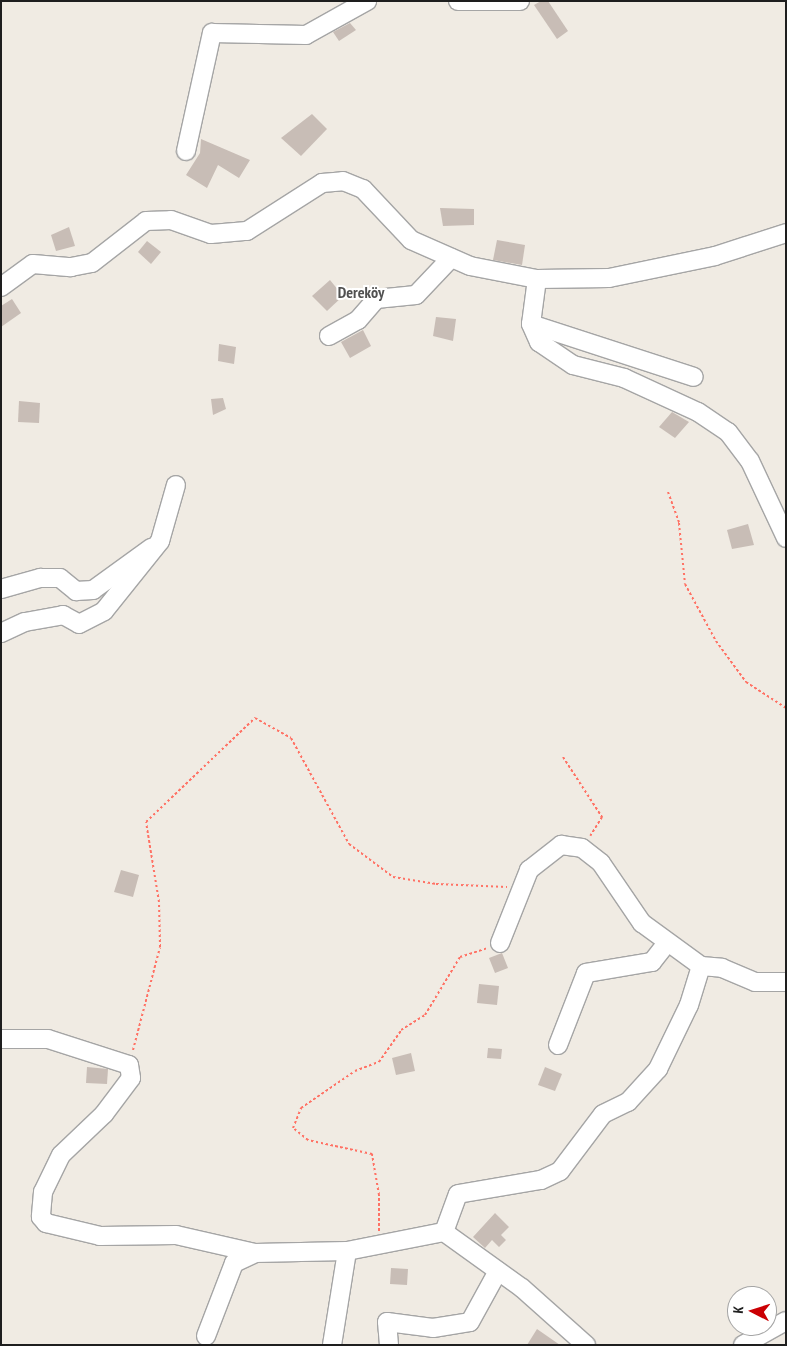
<!DOCTYPE html>
<html>
<head>
<meta charset="utf-8">
<style>
	body { margin:0 }
	#map { position:relative; width:787px; height:1346px; overflow:hidden; background:#f0ebe3; font-family:"PT Sans Narrow",sans-serif }
	div>[style] { position:absolute }
	.building>* { inset:0; background:#c8bdb6 }
	.path>* { height:2px; margin-top:-1px; transform-origin:0; background:repeating-linear-gradient(90deg,#ff7164 0 2.5px,transparent 0 5px) }
	.roads { filter:drop-shadow(1px 0 #a5a5a5) drop-shadow(-1px 0 #a5a5a5) drop-shadow(0 1px #a5a5a5) drop-shadow(0 -1px #a5a5a5) }
	.minor>* { height:18px; margin:-9px; padding:0 9px; transform-origin:9px; border-radius:9px; background:#fff }
	span { translate:-50% -50%; white-space:nowrap; text-align:center; line-height:1.15; -webkit-text-stroke:4px #fff; paint-order:stroke }
	.quarter-label { font-size:16px; color:#515151; font-weight:700 }
	.frame { position:absolute; inset:0; border:2px solid #1e1e1e; pointer-events:none }
	.north { position:absolute; left:727px; top:1286px; width:50px; height:50px; box-sizing:border-box; background:#fff; border:1px solid #a5a5a5; border-radius:50%; rotate:275deg; font-size:14px; font-weight:700; line-height:20px; text-align:center; color:#1e1e1e }
	.north::after { content:''; display:block; margin:auto; width:18px; height:22px; background:#cb0004; clip-path:polygon(50% 0,100% 100%,50% 72%,0 100%) }
</style>
</head>
<body>
<div id="map">
	<div class="building">
		<div style="clip-path:polygon(541px 1px,548px 1px,568px 31px,557px 39px,534px 5px)"></div>
		<div style="clip-path:polygon(350px 23px,356px 30px,339px 41px,333px 32px)"></div>
		<div style="clip-path:polygon(312px 114px,327px 129px,301px 156px,281px 138px)"></div>
		<div style="clip-path:polygon(201px 139px,250px 160px,239px 178px,218px 165px,207px 188px,186px 175px,200px 153px)"></div>
		<div style="clip-path:polygon(440px 208px,474px 209px,474px 225px,443px 226px)"></div>
		<div style="clip-path:polygon(69px 227px,75px 246px,56px 251px,51px 235px)"></div>
		<div style="clip-path:polygon(497px 240px,525px 245px,522px 265px,493px 260px)"></div>
		<div style="clip-path:polygon(147px 241px,161px 252px,151px 264px,138px 252px)"></div>
		<div style="clip-path:polygon(330px 280px,343px 296px,327px 311px,312px 296px)"></div>
		<div style="clip-path:polygon(12px 299px,21px 313px,1px 327px,1px 306px)"></div>
		<div style="clip-path:polygon(436px 317px,456px 319px,453px 341px,433px 336px)"></div>
		<div style="clip-path:polygon(363px 330px,371px 346px,350px 358px,341px 342px)"></div>
		<div style="clip-path:polygon(219px 344px,236px 347px,234px 364px,218px 361px)"></div>
		<div style="clip-path:polygon(223px 398px,226px 409px,213px 415px,211px 399px)"></div>
		<div style="clip-path:polygon(19px 401px,40px 403px,39px 423px,18px 422px)"></div>
		<div style="clip-path:polygon(672px 412px,689px 422px,675px 438px,659px 427px)"></div>
		<div style="clip-path:polygon(748px 524px,754px 545px,732px 549px,727px 530px)"></div>
		<div style="clip-path:polygon(121px 870px,139px 875px,133px 897px,114px 892px)"></div>
		<div style="clip-path:polygon(502px 953px,508px 968px,495px 973px,489px 958px)"></div>
		<div style="clip-path:polygon(479px 984px,499px 986px,497px 1005px,477px 1003px)"></div>
		<div style="clip-path:polygon(488px 1048px,502px 1049px,501px 1059px,487px 1058px)"></div>
		<div style="clip-path:polygon(411px 1053px,415px 1071px,396px 1075px,392px 1058px)"></div>
		<div style="clip-path:polygon(87px 1067px,108px 1069px,107px 1084px,86px 1083px)"></div>
		<div style="clip-path:polygon(545px 1067px,562px 1074px,555px 1091px,538px 1085px)"></div>
		<div style="clip-path:polygon(495px 1213px,509px 1227px,501px 1235px,506px 1240px,499px 1247px,492px 1240px,485px 1248px,473px 1237px)"></div>
		<div style="clip-path:polygon(391px 1268px,408px 1269px,407px 1285px,390px 1284px)"></div>
		<div style="clip-path:polygon(537px 1329px,560px 1345px,527px 1345px)"></div>
	</div>
	<div class="path">
		<div style="left:668px;top:492px;width:33px;rotate:70deg"></div>
		<div style="left:679px;top:523px;width:61px;rotate:84.4deg"></div>
		<div style="left:685px;top:584px;width:65px;rotate:61.5deg"></div>
		<div style="left:716px;top:641px;width:51px;rotate:53.8deg"></div>
		<div style="left:746px;top:682px;width:48px;rotate:33deg"></div>
		<div style="left:563px;top:757px;width:72px;rotate:57deg"></div>
		<div style="left:602px;top:817px;width:22px;rotate:122deg"></div>
		<div style="left:133px;top:1050px;width:106px;rotate:-75.3deg"></div>
		<div style="left:160px;top:947px;width:45px;rotate:-91.3deg"></div>
		<div style="left:159px;top:902px;width:81px;rotate:-99.2deg"></div>
		<div style="left:146px;top:822px;width:151px;rotate:-43.7deg"></div>
		<div style="left:255px;top:718px;width:41px;rotate:29.1deg"></div>
		<div style="left:291px;top:738px;width:121px;rotate:61.3deg"></div>
		<div style="left:349px;top:844px;width:55px;rotate:36.9deg"></div>
		<div style="left:393px;top:877px;width:44px;rotate:9.2deg"></div>
		<div style="left:436px;top:884px;width:71px;rotate:2.4deg"></div>
		<div style="left:379px;top:1231px;width:36px;rotate:-90deg"></div>
		<div style="left:379px;top:1195px;width:42px;rotate:-99.7deg"></div>
		<div style="left:372px;top:1154px;width:66px;rotate:-167.7deg"></div>
		<div style="left:308px;top:1140px;width:19px;rotate:-141deg"></div>
		<div style="left:293px;top:1128px;width:22px;rotate:-68deg"></div>
		<div style="left:301px;top:1108px;width:65px;rotate:-34.4deg"></div>
		<div style="left:355px;top:1071px;width:26px;rotate:-21deg"></div>
		<div style="left:379px;top:1062px;width:39px;rotate:-55deg"></div>
		<div style="left:401px;top:1030px;width:28px;rotate:-32deg"></div>
		<div style="left:425px;top:1015px;width:68px;rotate:-58.9deg"></div>
		<div style="left:460px;top:957px;width:28px;rotate:-18deg"></div>
	</div>
	<div class="roads">
		<div class="minor">
			<div style="left:458px;top:1px;width:62px"></div>
			<div style="left:186px;top:151px;width:121px;rotate:-77.6deg"></div>
			<div style="left:212px;top:33px;width:94px;rotate:1.2deg"></div>
			<div style="left:306px;top:35px;width:70px;rotate:-29.1deg"></div>
			<div style="left:537px;top:279px;width:45px;rotate:97.6deg"></div>
			<div style="left:531px;top:324px;width:20px;rotate:66deg"></div>
			<div style="left:539px;top:342px;width:41px;rotate:34.1deg"></div>
			<div style="left:573px;top:365px;width:53px;rotate:14.3deg"></div>
			<div style="left:624px;top:378px;width:81px;rotate:24.7deg"></div>
			<div style="left:698px;top:412px;width:36px;rotate:34deg"></div>
			<div style="left:728px;top:432px;width:36px;rotate:53deg"></div>
			<div style="left:750px;top:461px;width:85px;rotate:64.9deg"></div>
			<div style="left:1px;top:287px;width:39px;rotate:-36deg"></div>
			<div style="left:33px;top:264px;width:38px;rotate:5deg"></div>
			<div style="left:71px;top:267px;width:21px;rotate:-11deg"></div>
			<div style="left:92px;top:263px;width:68px;rotate:-37.9deg"></div>
			<div style="left:146px;top:221px;width:25px;rotate:-2deg"></div>
			<div style="left:171px;top:220px;width:42px;rotate:19.3deg"></div>
			<div style="left:211px;top:234px;width:36px;rotate:-5deg"></div>
			<div style="left:247px;top:231px;width:89px;rotate:-32.6deg"></div>
			<div style="left:322px;top:183px;width:21px;rotate:-5deg"></div>
			<div style="left:343px;top:181px;width:22px;rotate:22deg"></div>
			<div style="left:363px;top:189px;width:70px;rotate:46.7deg"></div>
			<div style="left:411px;top:240px;width:64px;rotate:23.8deg"></div>
			<div style="left:470px;top:266px;width:68px;rotate:11deg"></div>
			<div style="left:537px;top:279px;width:72px;rotate:-0.8deg"></div>
			<div style="left:609px;top:278px;width:108px;rotate:-11.7deg"></div>
			<div style="left:715px;top:256px;width:75px;rotate:-17.9deg"></div>
			<div style="left:531px;top:324px;width:171px;rotate:18deg"></div>
			<div style="left:329px;top:336px;width:33px;rotate:-29deg"></div>
			<div style="left:358px;top:320px;width:28px;rotate:-49deg"></div>
			<div style="left:376px;top:299px;width:40px;rotate:-5.7deg"></div>
			<div style="left:416px;top:295px;width:51px;rotate:-46.6deg"></div>
			<div style="left:1px;top:589px;width:41px;rotate:-15.8deg"></div>
			<div style="left:40px;top:578px;width:20px"></div>
			<div style="left:60px;top:578px;width:21px;rotate:39deg"></div>
			<div style="left:76px;top:591px;width:17px;rotate:-3deg"></div>
			<div style="left:93px;top:590px;width:72px;rotate:-35.9deg"></div>
			<div style="left:1px;top:633px;width:26px;rotate:-25deg"></div>
			<div style="left:25px;top:622px;width:39px;rotate:-10deg"></div>
			<div style="left:63px;top:615px;width:18px;rotate:29deg"></div>
			<div style="left:79px;top:624px;width:28px;rotate:-27deg"></div>
			<div style="left:104px;top:611px;width:90px;rotate:-51.3deg"></div>
			<div style="left:160px;top:541px;width:58px;rotate:-74.1deg"></div>
			<div style="left:500px;top:943px;width:79px;rotate:-68.3deg"></div>
			<div style="left:529px;top:870px;width:41px;rotate:-38deg"></div>
			<div style="left:561px;top:845px;width:21px;rotate:8deg"></div>
			<div style="left:582px;top:848px;width:24px;rotate:38deg"></div>
			<div style="left:601px;top:863px;width:73px;rotate:55.7deg"></div>
			<div style="left:642px;top:923px;width:73px;rotate:36.1deg"></div>
			<div style="left:1px;top:1039px;width:47px"></div>
			<div style="left:48px;top:1039px;width:85px;rotate:17.8deg"></div>
			<div style="left:129px;top:1065px;width:13px;rotate:81deg"></div>
			<div style="left:131px;top:1078px;width:45px;rotate:126.9deg"></div>
			<div style="left:104px;top:1114px;width:59px;rotate:136.4deg"></div>
			<div style="left:61px;top:1155px;width:41px;rotate:115.9deg"></div>
			<div style="left:43px;top:1192px;width:25px;rotate:95deg"></div>
			<div style="left:41px;top:1217px;width:8px;rotate:50deg"></div>
			<div style="left:46px;top:1223px;width:56px;rotate:13.5deg"></div>
			<div style="left:100px;top:1236px;width:76px;rotate:-0.8deg"></div>
			<div style="left:176px;top:1235px;width:81px;rotate:12.8deg"></div>
			<div style="left:255px;top:1253px;width:92px;rotate:-1.2deg"></div>
			<div style="left:347px;top:1251px;width:99px;rotate:-11.1deg"></div>
			<div style="left:444px;top:1232px;width:96px;rotate:35.7deg"></div>
			<div style="left:522px;top:1288px;width:86px;rotate:41.7deg"></div>
			<div style="left:558px;top:1045px;width:77px;rotate:-68.7deg"></div>
			<div style="left:586px;top:973px;width:67px;rotate:-9.5deg"></div>
			<div style="left:652px;top:962px;width:24px;rotate:-52deg"></div>
			<div style="left:444px;top:1232px;width:40px;rotate:-69.8deg"></div>
			<div style="left:458px;top:1194px;width:84px;rotate:-9.6deg"></div>
			<div style="left:541px;top:1180px;width:21px;rotate:-25deg"></div>
			<div style="left:560px;top:1171px;width:71px;rotate:-53deg"></div>
			<div style="left:603px;top:1114px;width:28px;rotate:-26deg"></div>
			<div style="left:628px;top:1102px;width:45px;rotate:-47.7deg"></div>
			<div style="left:658px;top:1069px;width:71px;rotate:-64.2deg"></div>
			<div style="left:689px;top:1005px;width:41px;rotate:-72.9deg"></div>
			<div style="left:701px;top:966px;width:21px;rotate:5deg"></div>
			<div style="left:722px;top:968px;width:36px;rotate:23deg"></div>
			<div style="left:755px;top:982px;width:31px"></div>
			<div style="left:206px;top:1336px;width:78px;rotate:-69deg"></div>
			<div style="left:234px;top:1263px;width:23px;rotate:-25deg"></div>
			<div style="left:332px;top:1345px;width:95px;rotate:-80.9deg"></div>
			<div style="left:389px;top:1345px;width:23px;rotate:-95deg"></div>
			<div style="left:387px;top:1322px;width:46px;rotate:7.4deg"></div>
			<div style="left:433px;top:1328px;width:37px;rotate:-9deg"></div>
			<div style="left:470px;top:1322px;width:58px;rotate:-61.2deg"></div>
			<div style="left:743px;top:1345px;width:49px;rotate:-29.2deg"></div>
		</div>
	</div>
	<div class="quarter-label">
		<span style="left:361px;top:292px">Dereköy</span>
	</div>
	<div class="frame"></div>
	<div class="north">K</div>
</div>
</body>
</html>
